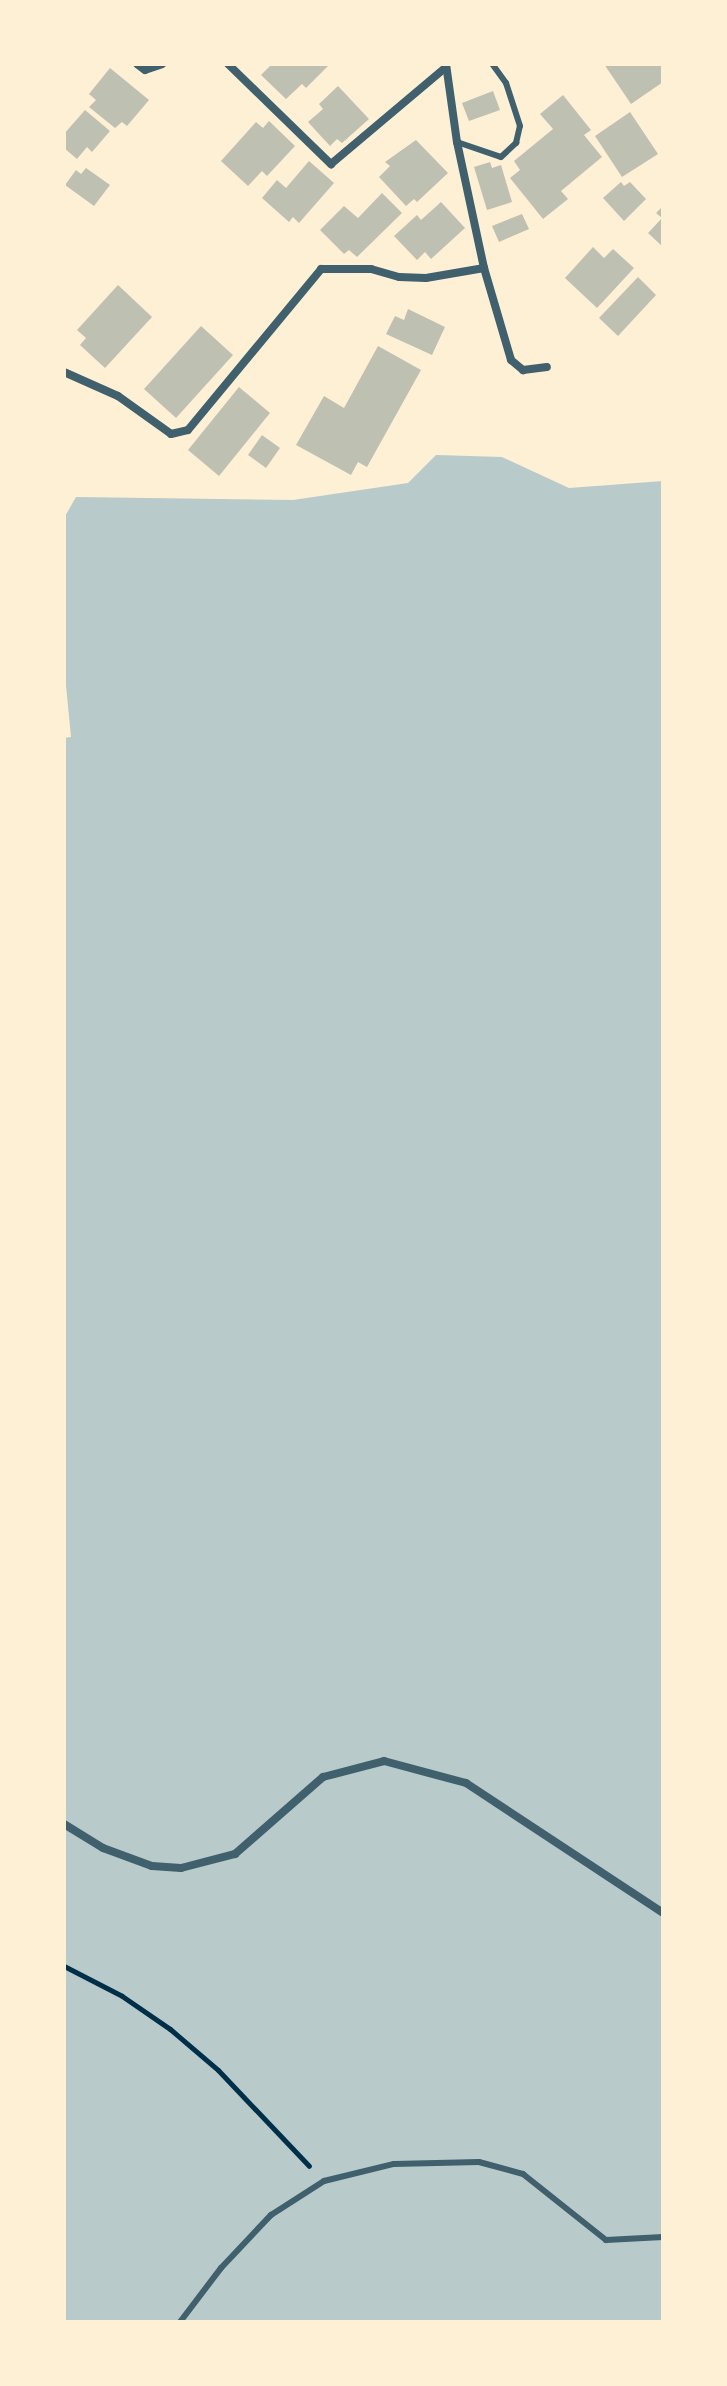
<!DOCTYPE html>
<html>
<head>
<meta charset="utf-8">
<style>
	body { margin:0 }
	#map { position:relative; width:727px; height:2386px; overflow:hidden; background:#fdf0d5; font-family:"Space Grotesk",sans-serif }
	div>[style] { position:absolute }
	.green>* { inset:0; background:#b9caca }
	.building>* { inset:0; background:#bec0b2 }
	.path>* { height:5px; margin:-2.5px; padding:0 2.5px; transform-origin:2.5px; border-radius:2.5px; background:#003049 }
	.service>* { height:6px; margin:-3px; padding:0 3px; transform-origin:3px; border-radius:3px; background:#3f606c }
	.minor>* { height:8px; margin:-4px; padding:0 4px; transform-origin:4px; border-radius:4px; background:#3f606c }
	span { translate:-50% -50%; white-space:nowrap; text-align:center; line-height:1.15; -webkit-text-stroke:6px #fdf0d5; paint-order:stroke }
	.frame { position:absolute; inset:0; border:66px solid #fdf0d5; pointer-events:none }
</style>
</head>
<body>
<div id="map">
	<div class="green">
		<div style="clip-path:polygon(436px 455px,502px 457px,569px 488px,663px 481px,663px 2322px,64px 2322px,64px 738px,71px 737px,64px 665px,64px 518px,76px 497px,293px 500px,408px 483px)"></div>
	</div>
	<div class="building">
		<div style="clip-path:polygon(272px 64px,330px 64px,306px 88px,302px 84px,286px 99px,261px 75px)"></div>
		<div style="clip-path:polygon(604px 64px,663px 64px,663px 82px,631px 104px)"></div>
		<div style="clip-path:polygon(110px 68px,149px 100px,127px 126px,122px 122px,115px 128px,89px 107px,96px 100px,89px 94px)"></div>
		<div style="clip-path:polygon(338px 86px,369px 119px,342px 143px,337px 139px,330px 146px,308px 122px,323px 109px,319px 104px)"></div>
		<div style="clip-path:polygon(493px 91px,500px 110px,469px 121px,462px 103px)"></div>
		<div style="clip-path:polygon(563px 95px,591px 130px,584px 135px,602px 157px,561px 191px,568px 199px,543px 219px,510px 178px,520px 170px,514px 161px,553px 129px,540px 114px)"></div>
		<div style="clip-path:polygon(85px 110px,110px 131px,92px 152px,87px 147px,77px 159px,64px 148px,64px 134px)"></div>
		<div style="clip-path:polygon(630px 112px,658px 154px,622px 177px,595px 136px)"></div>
		<div style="clip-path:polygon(269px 121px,295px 146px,267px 176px,262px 171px,248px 186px,221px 161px,256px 122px,263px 128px)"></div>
		<div style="clip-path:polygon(416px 140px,448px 173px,417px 202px,414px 199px,406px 206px,379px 177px,390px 166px,385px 162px)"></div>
		<div style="clip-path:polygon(309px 161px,334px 183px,299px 223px,293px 217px,289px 222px,262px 198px,277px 180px,286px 188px)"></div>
		<div style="clip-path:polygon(490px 162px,492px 168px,501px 165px,512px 202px,487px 210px,474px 167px)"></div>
		<div style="clip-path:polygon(86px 168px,110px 185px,94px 206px,65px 185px,76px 170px,81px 174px)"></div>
		<div style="clip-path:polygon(621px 182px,624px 186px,630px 182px,646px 199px,624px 221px,603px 198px)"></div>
		<div style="clip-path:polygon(382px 193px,402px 213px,357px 257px,349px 250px,344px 254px,320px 230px,344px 206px,358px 218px)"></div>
		<div style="clip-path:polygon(441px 202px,465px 228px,431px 259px,425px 252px,417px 260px,394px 236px,417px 215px,421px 220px)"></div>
		<div style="clip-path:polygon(663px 206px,663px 247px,648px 233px,662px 218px,656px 213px)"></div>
		<div style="clip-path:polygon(522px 214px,529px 229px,499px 242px,492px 226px)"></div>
		<div style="clip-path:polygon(593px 247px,604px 258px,613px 249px,634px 268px,597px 308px,565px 278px)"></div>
		<div style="clip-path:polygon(638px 277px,656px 295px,618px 336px,599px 318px)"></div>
		<div style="clip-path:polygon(118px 285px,152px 317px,105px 368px,80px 345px,86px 338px,77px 330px)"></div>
		<div style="clip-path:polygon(408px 309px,445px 327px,432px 355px,386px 334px,395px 316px,404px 320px)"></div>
		<div style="clip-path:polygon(201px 326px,233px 355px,176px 418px,144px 389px)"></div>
		<div style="clip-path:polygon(378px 346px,421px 370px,367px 467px,358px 462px,351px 475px,296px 445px,324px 396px,344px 408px)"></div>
		<div style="clip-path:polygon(239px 387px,270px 413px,219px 476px,188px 450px)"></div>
		<div style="clip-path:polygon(262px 435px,280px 448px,266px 468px,248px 455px)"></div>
	</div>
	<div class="path">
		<div style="left:64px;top:1966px;width:65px;rotate:27.3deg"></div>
		<div style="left:122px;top:1996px;width:58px;rotate:34.5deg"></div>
		<div style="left:170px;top:2029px;width:63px;rotate:40.5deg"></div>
		<div style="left:218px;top:2070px;width:132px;rotate:46.5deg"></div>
	</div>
	<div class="service">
		<div style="left:457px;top:142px;width:46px;rotate:18.8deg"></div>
		<div style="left:501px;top:157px;width:21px;rotate:-43deg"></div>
		<div style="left:516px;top:143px;width:17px;rotate:-77deg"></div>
		<div style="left:520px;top:126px;width:45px;rotate:-108deg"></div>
		<div style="left:506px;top:83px;width:24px;rotate:-126deg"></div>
		<div style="left:180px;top:2322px;width:68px;rotate:-52.8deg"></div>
		<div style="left:221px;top:2268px;width:73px;rotate:-46.7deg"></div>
		<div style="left:271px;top:2215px;width:63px;rotate:-32.7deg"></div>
		<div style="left:324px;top:2181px;width:72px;rotate:-13.7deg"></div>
		<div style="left:394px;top:2164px;width:85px;rotate:-1.3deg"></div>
		<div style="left:479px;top:2162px;width:46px;rotate:15.3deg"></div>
		<div style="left:523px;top:2174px;width:106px;rotate:38.5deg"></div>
		<div style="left:606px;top:2240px;width:57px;rotate:-3deg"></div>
	</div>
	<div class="minor">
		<div style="left:137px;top:64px;width:10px;rotate:37deg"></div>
		<div style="left:145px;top:70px;width:18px;rotate:-19deg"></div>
		<div style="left:228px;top:64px;width:144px;rotate:44.2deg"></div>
		<div style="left:331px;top:164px;width:149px;rotate:-40.1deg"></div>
		<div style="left:446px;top:64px;width:79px;rotate:82deg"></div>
		<div style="left:457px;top:142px;width:129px;rotate:77.9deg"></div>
		<div style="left:484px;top:268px;width:96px;rotate:73.6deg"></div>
		<div style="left:511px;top:360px;width:16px;rotate:40deg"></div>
		<div style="left:523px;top:370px;width:24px;rotate:-7deg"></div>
		<div style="left:64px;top:372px;width:59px;rotate:24deg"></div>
		<div style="left:118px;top:396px;width:65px;rotate:35.6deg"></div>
		<div style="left:171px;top:434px;width:17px;rotate:-13deg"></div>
		<div style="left:188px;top:430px;width:209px;rotate:-50.4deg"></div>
		<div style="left:321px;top:269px;width:50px"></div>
		<div style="left:371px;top:269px;width:29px;rotate:16deg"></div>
		<div style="left:399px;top:277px;width:27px;rotate:2deg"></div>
		<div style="left:426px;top:278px;width:59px;rotate:-9.8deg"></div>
		<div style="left:64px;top:1824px;width:46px;rotate:31.6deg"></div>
		<div style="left:103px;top:1848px;width:52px;rotate:20.2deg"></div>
		<div style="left:152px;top:1866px;width:29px;rotate:4deg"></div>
		<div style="left:181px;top:1868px;width:56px;rotate:-14.5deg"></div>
		<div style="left:235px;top:1854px;width:117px;rotate:-41.2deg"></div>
		<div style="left:323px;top:1777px;width:63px;rotate:-14.7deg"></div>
		<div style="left:384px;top:1761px;width:85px;rotate:15deg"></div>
		<div style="left:466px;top:1783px;width:236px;rotate:33.4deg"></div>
	</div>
	<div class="frame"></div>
</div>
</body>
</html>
